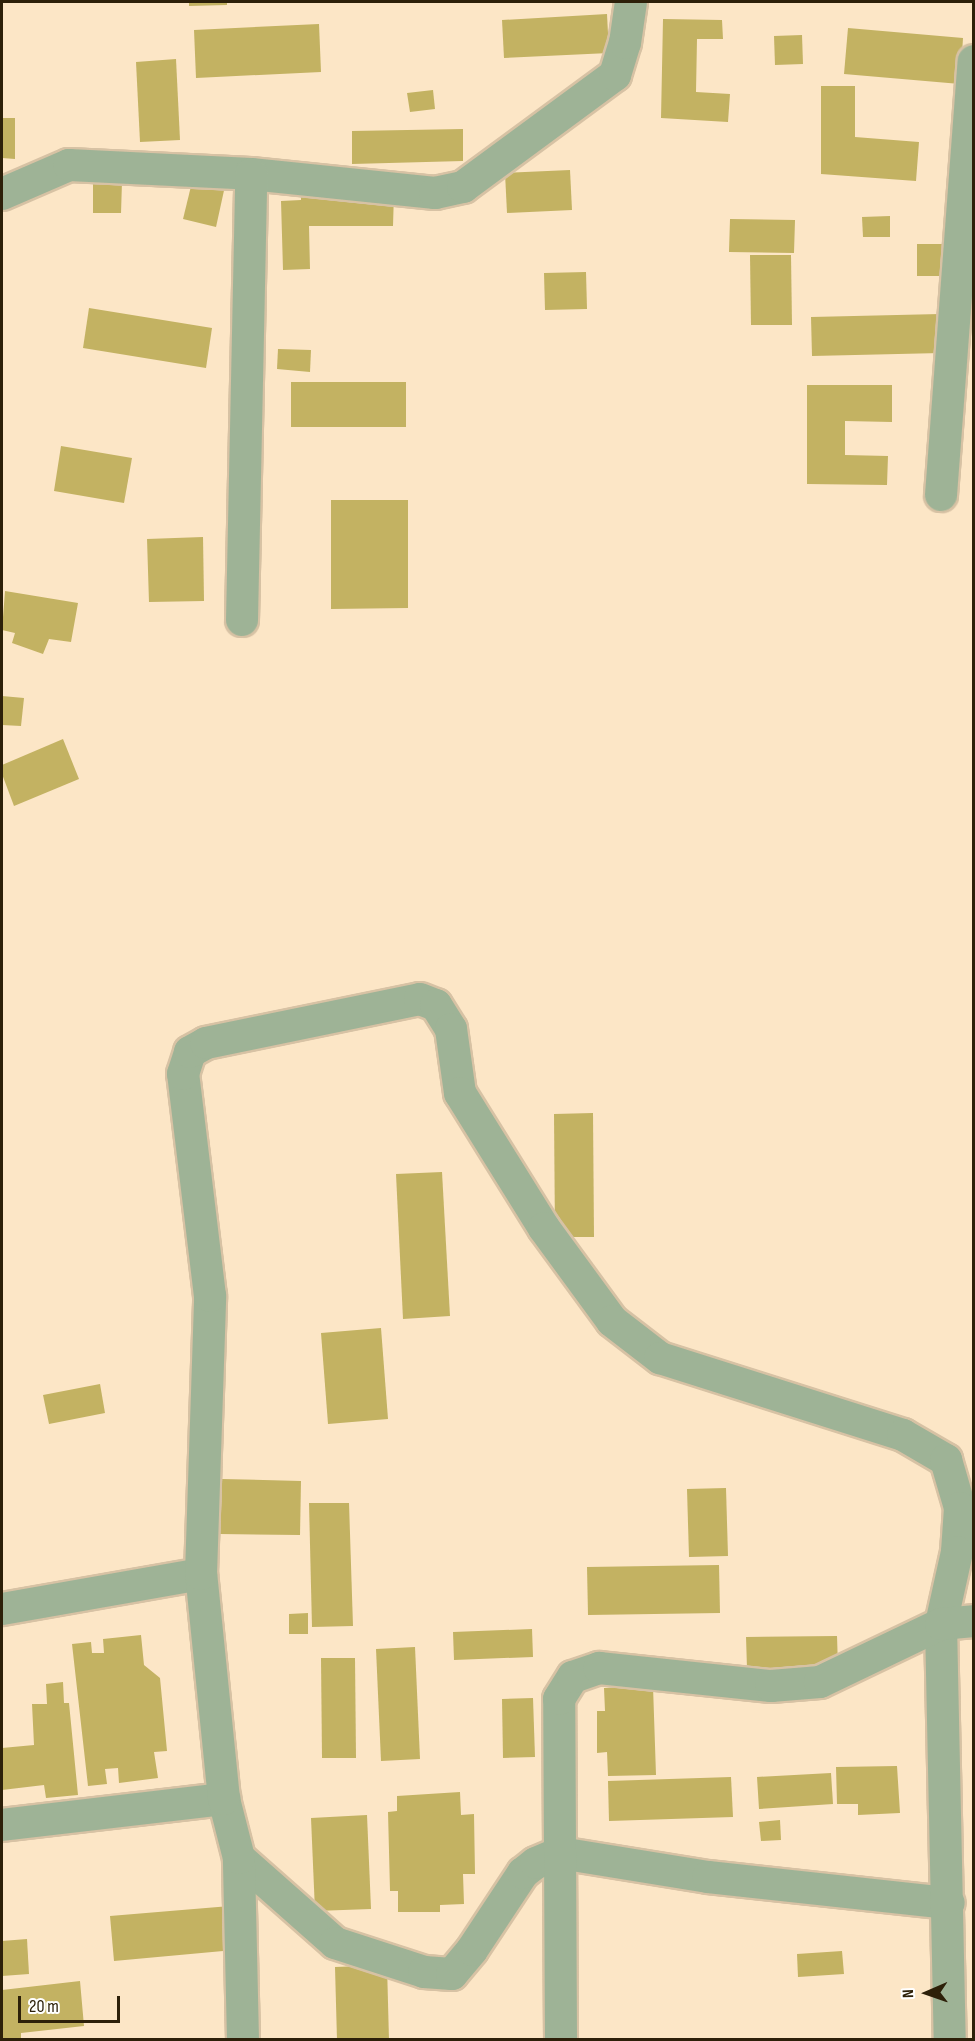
<!DOCTYPE html>
<html>
<head>
<meta charset="utf-8">
<style>
	body { margin:0 }
	#map { position:relative; width:975px; height:2041px; overflow:hidden; background:#fce6c6; font-family:"Sofia Sans Condensed",sans-serif }
	div>[style] { position:absolute }
	.building>* { inset:0; background:#c3b262 }
	.roads { filter:drop-shadow(2px 0 #d7c2a4) drop-shadow(-2px 0 #d7c2a4) drop-shadow(0 2px #d7c2a4) drop-shadow(0 -2px #d7c2a4) }
	.minor>* { height:32px; margin:-16px; padding:0 16px; transform-origin:16px; border-radius:16px; background:#9eb396 }
	span { translate:-50% -50%; white-space:nowrap; text-align:center; line-height:1.15; -webkit-text-stroke:5px #fff; paint-order:stroke }
	.frame { position:absolute; inset:0; border:3px solid #2d2009; pointer-events:none }
	.north { position:absolute; left:897px; top:1963px; width:60px; height:60px; -webkit-text-stroke:4px #fff; paint-order:stroke; rotate:268deg; font-size:16px; font-weight:700; line-height:24px; text-align:center; color:#2d2009 }
	.north::after { content:''; display:block; margin:auto; width:21px; height:27px; background:#2d2009; clip-path:polygon(50% 0,100% 100%,50% 72%,0 100%) }
	.scale { position:absolute; left:18px; top:1996px; width:102px; height:27px; box-sizing:border-box; border:3px solid #2d2009; border-top:0; padding-left:8px; font-size:18px; line-height:21px; white-space:nowrap; color:#2d2009; -webkit-text-stroke:4px #fff; paint-order:stroke }
</style>
</head>
<body>
<div id="map">
	<div class="building">
		<div style="clip-path:polygon(189px 2px,227px 2px,227px 5px,189px 6px)"></div>
		<div style="clip-path:polygon(607px 14px,609px 53px,504px 58px,502px 20px)"></div>
		<div style="clip-path:polygon(663px 19px,722px 20px,723px 39px,697px 39px,696px 92px,730px 94px,728px 122px,661px 118px)"></div>
		<div style="clip-path:polygon(319px 24px,321px 72px,196px 78px,194px 30px)"></div>
		<div style="clip-path:polygon(848px 28px,963px 38px,960px 84px,844px 74px)"></div>
		<div style="clip-path:polygon(802px 35px,803px 64px,775px 65px,774px 36px)"></div>
		<div style="clip-path:polygon(176px 59px,180px 140px,140px 142px,136px 62px)"></div>
		<div style="clip-path:polygon(821px 86px,855px 86px,855px 137px,919px 142px,916px 181px,821px 174px)"></div>
		<div style="clip-path:polygon(433px 90px,435px 109px,410px 112px,407px 93px)"></div>
		<div style="clip-path:polygon(2px 118px,15px 118px,15px 159px,2px 158px)"></div>
		<div style="clip-path:polygon(463px 129px,463px 161px,352px 164px,352px 131px)"></div>
		<div style="clip-path:polygon(570px 170px,572px 210px,507px 213px,505px 173px)"></div>
		<div style="clip-path:polygon(193px 178px,225px 186px,216px 227px,183px 219px)"></div>
		<div style="clip-path:polygon(93px 181px,122px 181px,121px 213px,93px 213px)"></div>
		<div style="clip-path:polygon(301px 192px,394px 193px,393px 226px,309px 226px,310px 269px,283px 270px,281px 201px,301px 200px)"></div>
		<div style="clip-path:polygon(890px 216px,890px 237px,863px 237px,862px 217px)"></div>
		<div style="clip-path:polygon(730px 219px,795px 220px,794px 253px,729px 252px)"></div>
		<div style="clip-path:polygon(917px 244px,942px 244px,942px 276px,917px 276px)"></div>
		<div style="clip-path:polygon(750px 255px,791px 255px,792px 325px,751px 325px)"></div>
		<div style="clip-path:polygon(586px 272px,587px 309px,545px 310px,544px 273px)"></div>
		<div style="clip-path:polygon(89px 308px,212px 328px,206px 368px,83px 348px)"></div>
		<div style="clip-path:polygon(940px 314px,941px 353px,812px 356px,811px 317px)"></div>
		<div style="clip-path:polygon(278px 349px,311px 350px,310px 372px,277px 369px)"></div>
		<div style="clip-path:polygon(291px 382px,406px 382px,406px 427px,291px 427px)"></div>
		<div style="clip-path:polygon(807px 385px,892px 385px,892px 422px,845px 421px,845px 455px,888px 456px,887px 485px,807px 484px)"></div>
		<div style="clip-path:polygon(61px 446px,132px 458px,124px 503px,54px 491px)"></div>
		<div style="clip-path:polygon(331px 500px,408px 500px,408px 608px,331px 609px)"></div>
		<div style="clip-path:polygon(203px 537px,204px 601px,149px 602px,147px 539px)"></div>
		<div style="clip-path:polygon(5px 591px,78px 603px,71px 642px,49px 639px,43px 654px,12px 643px,15px 633px,2px 630px)"></div>
		<div style="clip-path:polygon(2px 696px,24px 698px,21px 726px,2px 725px)"></div>
		<div style="clip-path:polygon(63px 739px,79px 779px,14px 806px,2px 774px,2px 765px)"></div>
		<div style="clip-path:polygon(593px 1113px,594px 1237px,555px 1237px,554px 1114px)"></div>
		<div style="clip-path:polygon(442px 1172px,450px 1316px,403px 1319px,396px 1174px)"></div>
		<div style="clip-path:polygon(381px 1328px,388px 1419px,328px 1424px,321px 1333px)"></div>
		<div style="clip-path:polygon(100px 1384px,105px 1413px,49px 1424px,43px 1395px)"></div>
		<div style="clip-path:polygon(222px 1479px,301px 1481px,300px 1535px,220px 1534px)"></div>
		<div style="clip-path:polygon(726px 1488px,728px 1556px,689px 1557px,687px 1489px)"></div>
		<div style="clip-path:polygon(309px 1503px,349px 1503px,353px 1626px,312px 1627px)"></div>
		<div style="clip-path:polygon(719px 1565px,720px 1613px,588px 1615px,587px 1567px)"></div>
		<div style="clip-path:polygon(308px 1613px,308px 1634px,289px 1634px,289px 1614px)"></div>
		<div style="clip-path:polygon(532px 1629px,533px 1657px,454px 1660px,453px 1632px)"></div>
		<div style="clip-path:polygon(141px 1635px,144px 1665px,160px 1678px,167px 1751px,154px 1752px,158px 1778px,119px 1783px,118px 1768px,105px 1769px,107px 1784px,88px 1786px,72px 1644px,91px 1642px,92px 1653px,104px 1653px,103px 1639px)"></div>
		<div style="clip-path:polygon(837px 1636px,838px 1667px,747px 1669px,746px 1637px)"></div>
		<div style="clip-path:polygon(415px 1647px,420px 1759px,381px 1761px,376px 1649px)"></div>
		<div style="clip-path:polygon(321px 1658px,355px 1658px,356px 1758px,322px 1758px)"></div>
		<div style="clip-path:polygon(63px 1682px,64px 1703px,69px 1703px,78px 1795px,46px 1798px,44px 1785px,2px 1790px,2px 1748px,34px 1745px,32px 1704px,47px 1704px,46px 1684px)"></div>
		<div style="clip-path:polygon(653px 1686px,656px 1775px,608px 1776px,607px 1752px,597px 1753px,597px 1711px,605px 1711px,604px 1688px)"></div>
		<div style="clip-path:polygon(533px 1698px,535px 1757px,503px 1758px,502px 1699px)"></div>
		<div style="clip-path:polygon(897px 1766px,900px 1813px,858px 1815px,858px 1804px,837px 1804px,836px 1767px)"></div>
		<div style="clip-path:polygon(831px 1773px,833px 1804px,759px 1809px,757px 1777px)"></div>
		<div style="clip-path:polygon(731px 1777px,733px 1817px,609px 1821px,608px 1781px)"></div>
		<div style="clip-path:polygon(460px 1792px,461px 1815px,474px 1814px,475px 1874px,463px 1874px,464px 1904px,440px 1905px,440px 1912px,398px 1912px,398px 1891px,390px 1891px,388px 1812px,397px 1811px,397px 1796px)"></div>
		<div style="clip-path:polygon(367px 1815px,371px 1909px,315px 1911px,311px 1818px)"></div>
		<div style="clip-path:polygon(780px 1820px,781px 1840px,761px 1841px,759px 1822px)"></div>
		<div style="clip-path:polygon(230px 1906px,234px 1950px,114px 1961px,110px 1916px)"></div>
		<div style="clip-path:polygon(27px 1939px,29px 1974px,2px 1976px,2px 1941px)"></div>
		<div style="clip-path:polygon(842px 1951px,844px 1974px,798px 1977px,797px 1954px)"></div>
		<div style="clip-path:polygon(387px 1965px,389px 2040px,337px 2040px,335px 1967px)"></div>
		<div style="clip-path:polygon(80px 1981px,84px 2026px,21px 2033px,21px 2040px,2px 2040px,2px 1990px)"></div>
	</div>
	<div class="roads">
		<div class="minor">
			<div style="left:2px;top:194px;width:73px;rotate:-23.4deg"></div>
			<div style="left:69px;top:165px;width:182px;rotate:2.8deg"></div>
			<div style="left:251px;top:174px;width:185px;rotate:5.9deg"></div>
			<div style="left:435px;top:193px;width:29px;rotate:-12deg"></div>
			<div style="left:463px;top:187px;width:189px;rotate:-36.4deg"></div>
			<div style="left:615px;top:75px;width:34px;rotate:-73deg"></div>
			<div style="left:625px;top:43px;width:41px;rotate:-81.7deg"></div>
			<div style="left:941px;top:495px;width:435px;rotate:-85.7deg"></div>
			<div style="left:242px;top:620px;width:446px;rotate:-88.8deg"></div>
			<div style="left:2px;top:1609px;width:202px;rotate:-10deg"></div>
			<div style="left:2px;top:1825px;width:224px;rotate:-6.7deg"></div>
			<div style="left:239px;top:1858px;width:128px;rotate:41.5deg"></div>
			<div style="left:335px;top:1943px;width:94px;rotate:18deg"></div>
			<div style="left:424px;top:1972px;width:28px;rotate:4deg"></div>
			<div style="left:452px;top:1974px;width:31px;rotate:-50deg"></div>
			<div style="left:472px;top:1950px;width:92px;rotate:-56.5deg"></div>
			<div style="left:523px;top:1873px;width:16px;rotate:-38deg"></div>
			<div style="left:536px;top:1863px;width:26px;rotate:-23deg"></div>
			<div style="left:560px;top:1853px;width:150px;rotate:9.2deg"></div>
			<div style="left:708px;top:1877px;width:242px;rotate:6.2deg"></div>
			<div style="left:243px;top:2040px;width:182px;rotate:-91.3deg"></div>
			<div style="left:239px;top:1858px;width:61px;rotate:-104.3deg"></div>
			<div style="left:224px;top:1799px;width:226px;rotate:-95.8deg"></div>
			<div style="left:201px;top:1574px;width:278px;rotate:-88.1deg"></div>
			<div style="left:210px;top:1296px;width:224px;rotate:-96.9deg"></div>
			<div style="left:183px;top:1074px;width:23px;rotate:-72deg"></div>
			<div style="left:190px;top:1052px;width:18px;rotate:-29deg"></div>
			<div style="left:206px;top:1043px;width:218px;rotate:-11.6deg"></div>
			<div style="left:420px;top:999px;width:17px;rotate:21deg"></div>
			<div style="left:436px;top:1005px;width:28px;rotate:58deg"></div>
			<div style="left:451px;top:1029px;width:65px;rotate:82deg"></div>
			<div style="left:460px;top:1093px;width:159px;rotate:58.1deg"></div>
			<div style="left:544px;top:1228px;width:115px;rotate:53.8deg"></div>
			<div style="left:612px;top:1321px;width:61px;rotate:37.6deg"></div>
			<div style="left:660px;top:1358px;width:255px;rotate:17.6deg"></div>
			<div style="left:903px;top:1435px;width:50px;rotate:30.2deg"></div>
			<div style="left:946px;top:1460px;width:50px;rotate:73.7deg"></div>
			<div style="left:960px;top:1508px;width:44px;rotate:93.9deg"></div>
			<div style="left:957px;top:1552px;width:74px;rotate:102.5deg"></div>
			<div style="left:941px;top:1624px;width:416px;rotate:88.8deg"></div>
			<div style="left:561px;top:2040px;width:341px;rotate:-90.3deg"></div>
			<div style="left:559px;top:1699px;width:26px;rotate:-58deg"></div>
			<div style="left:573px;top:1677px;width:28px;rotate:-19deg"></div>
			<div style="left:599px;top:1668px;width:173px;rotate:6deg"></div>
			<div style="left:771px;top:1686px;width:49px;rotate:-4.7deg"></div>
			<div style="left:820px;top:1682px;width:134px;rotate:-25.6deg"></div>
			<div style="left:941px;top:1624px;width:33px;rotate:-5deg"></div>
		</div>
	</div>
	<div class="frame"></div>
	<div class="north">N</div>
	<div class="scale">20 m</div>
</div>
</body>
</html>
